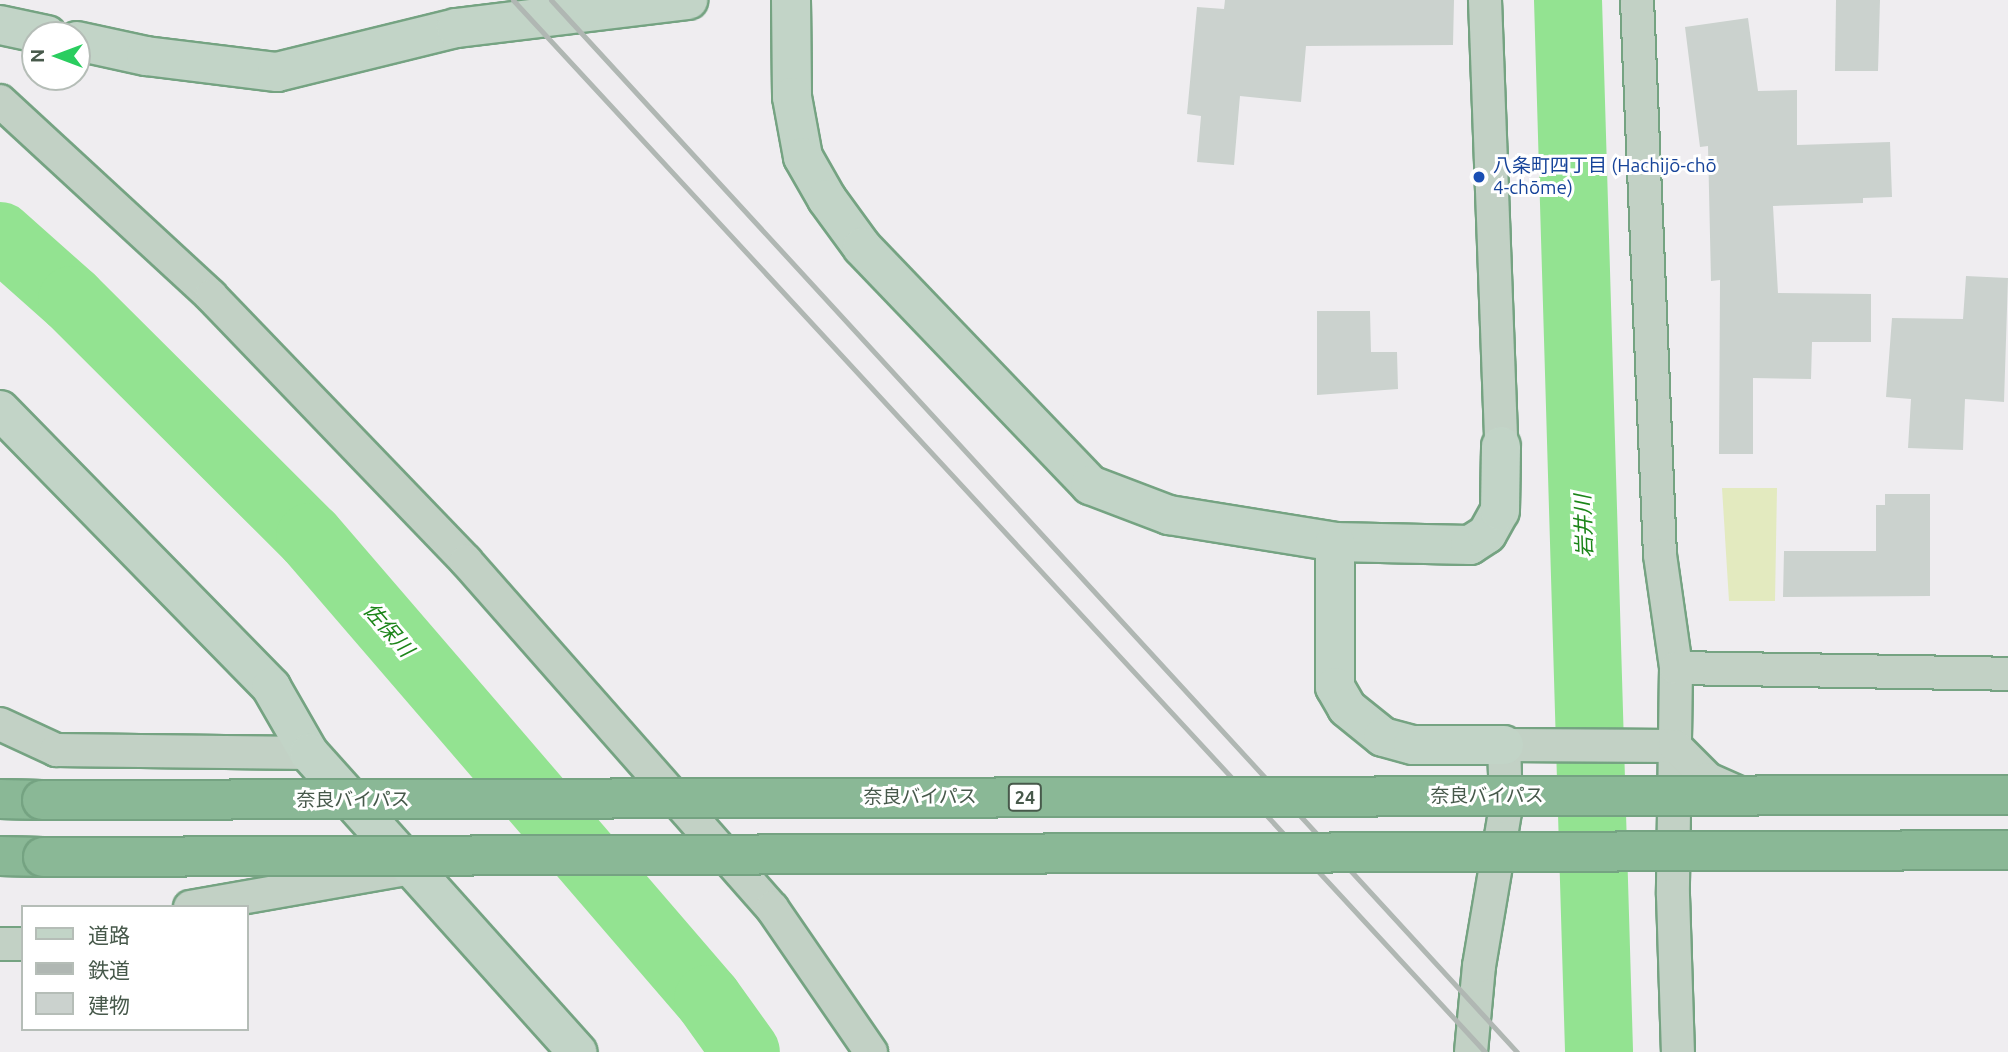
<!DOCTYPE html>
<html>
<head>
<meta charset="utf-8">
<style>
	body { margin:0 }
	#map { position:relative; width:2008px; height:1052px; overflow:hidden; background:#efedf0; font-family:Ubuntu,"Noto Sans JP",sans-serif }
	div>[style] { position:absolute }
	.green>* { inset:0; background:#e3eabf }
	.river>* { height:68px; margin:-34px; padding:0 34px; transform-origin:34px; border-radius:34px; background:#93e391 }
	.building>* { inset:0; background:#cbd2ce }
	.roads { filter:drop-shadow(2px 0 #75a382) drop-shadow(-2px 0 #75a382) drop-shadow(0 2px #75a382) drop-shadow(0 -2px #75a382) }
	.street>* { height:32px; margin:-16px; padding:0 16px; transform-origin:16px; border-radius:16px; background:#c2d1c5 }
	.secondary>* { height:38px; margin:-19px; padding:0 19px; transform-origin:19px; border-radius:19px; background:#c2d4c7 }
	.highway>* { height:38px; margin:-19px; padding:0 19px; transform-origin:19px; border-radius:19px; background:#8ab896 }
	.rail>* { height:5px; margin:-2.5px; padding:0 2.5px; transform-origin:2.5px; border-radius:2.5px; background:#b0b7b3 }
	.bridges { filter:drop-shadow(2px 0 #75a382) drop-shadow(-2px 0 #75a382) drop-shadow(0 2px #75a382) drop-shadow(0 -2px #75a382) }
	.highway-bridge>* { height:38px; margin:-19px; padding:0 19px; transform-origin:19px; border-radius:19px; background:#8ab896 }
	.dots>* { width:19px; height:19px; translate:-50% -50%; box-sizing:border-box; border:4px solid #fff; border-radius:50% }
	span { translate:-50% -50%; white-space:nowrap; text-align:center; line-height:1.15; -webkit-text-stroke:6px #fff; paint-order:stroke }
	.shield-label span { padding:2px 5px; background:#fff; border:2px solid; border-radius:5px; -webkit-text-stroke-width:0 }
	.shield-label { font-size:18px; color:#47594b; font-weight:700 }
	.transit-label { font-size:19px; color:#164399 }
	.left { translate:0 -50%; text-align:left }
	.street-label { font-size:19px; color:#47594b }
	.water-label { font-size:21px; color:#1c8519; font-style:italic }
	.legend { position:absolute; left:21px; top:905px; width:228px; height:126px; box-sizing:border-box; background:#fff; border:2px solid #b5bdb7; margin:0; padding:9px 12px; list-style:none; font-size:21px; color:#47594b }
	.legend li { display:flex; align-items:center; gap:14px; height:35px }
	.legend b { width:35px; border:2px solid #b5bdb7 }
	.north { position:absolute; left:21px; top:21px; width:70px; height:70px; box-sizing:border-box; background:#fff; border:2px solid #b5bdb7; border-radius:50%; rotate:270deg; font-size:19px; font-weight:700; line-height:28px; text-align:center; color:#47594b }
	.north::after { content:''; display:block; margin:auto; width:24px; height:32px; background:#2acd5f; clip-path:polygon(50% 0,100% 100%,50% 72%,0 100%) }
</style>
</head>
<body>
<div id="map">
	<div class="green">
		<div style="clip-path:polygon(1722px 488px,1777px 488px,1775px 601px,1729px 601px)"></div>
	</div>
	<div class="river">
		<div style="left:1568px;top:0;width:1052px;rotate:88.31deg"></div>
		<div style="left:0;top:236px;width:96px;rotate:41.6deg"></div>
		<div style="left:72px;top:300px;width:336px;rotate:44.9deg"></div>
		<div style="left:310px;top:537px;width:610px;rotate:49.26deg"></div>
		<div style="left:708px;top:999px;width:65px;rotate:54.4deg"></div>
	</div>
	<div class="building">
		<div style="clip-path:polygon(1225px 0,1454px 0,1453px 45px,1306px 46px,1301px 102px,1240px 96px,1234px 165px,1197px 162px,1201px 116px,1187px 114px,1197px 7px,1224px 9px)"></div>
		<div style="clip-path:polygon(1836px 0,1880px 0,1878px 71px,1835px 71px)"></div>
		<div style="clip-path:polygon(1748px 18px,1758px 91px,1797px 90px,1797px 145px,1890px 142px,1892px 197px,1863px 198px,1863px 203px,1773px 206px,1778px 293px,1871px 294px,1871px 342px,1812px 342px,1811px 379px,1753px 378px,1753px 454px,1719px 454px,1720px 280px,1711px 281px,1708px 146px,1700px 147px,1685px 27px)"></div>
		<div style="clip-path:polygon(1966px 276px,2008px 278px,2004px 402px,1965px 399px,1963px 450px,1908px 448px,1911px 399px,1886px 397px,1892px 318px,1963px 319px)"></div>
		<div style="clip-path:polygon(1317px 311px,1370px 311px,1371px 352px,1397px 352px,1398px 389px,1317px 395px)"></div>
		<div style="clip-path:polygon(1885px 494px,1930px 494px,1930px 596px,1783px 597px,1784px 551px,1876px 551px,1876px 505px,1885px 505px)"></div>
	</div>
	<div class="roads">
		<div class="street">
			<div style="left:1485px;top:0;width:446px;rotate:87.9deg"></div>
			<div style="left:1637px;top:0;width:555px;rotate:87.63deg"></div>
			<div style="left:1660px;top:555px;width:114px;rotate:81.9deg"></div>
			<div style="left:1676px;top:668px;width:227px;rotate:90.8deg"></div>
			<div style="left:1673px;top:895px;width:157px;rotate:88.2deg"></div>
			<div style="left:0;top:101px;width:287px;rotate:42.7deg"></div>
			<div style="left:211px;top:296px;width:368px;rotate:46.1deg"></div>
			<div style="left:466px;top:561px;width:463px;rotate:48.6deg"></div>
			<div style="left:772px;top:908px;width:175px;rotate:55.5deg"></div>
			<div style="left:1676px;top:668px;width:332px;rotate:1deg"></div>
			<div style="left:0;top:724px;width:62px;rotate:24.9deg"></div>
			<div style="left:56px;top:750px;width:253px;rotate:0.7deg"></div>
			<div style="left:190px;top:907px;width:225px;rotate:-10deg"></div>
			<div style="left:0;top:944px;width:23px"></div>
			<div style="left:1471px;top:1052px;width:86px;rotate:-84.7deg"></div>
			<div style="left:1479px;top:966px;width:161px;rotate:-80.4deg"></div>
			<div style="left:1506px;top:807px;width:62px;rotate:-91.8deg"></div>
			<div style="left:1504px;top:745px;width:171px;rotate:0.3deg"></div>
			<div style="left:1675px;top:746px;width:47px;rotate:45deg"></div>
			<div style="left:1708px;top:779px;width:39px;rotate:24deg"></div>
		</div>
		<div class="secondary">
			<div style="left:791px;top:0;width:97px;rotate:89.4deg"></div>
			<div style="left:792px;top:97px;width:61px;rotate:79.6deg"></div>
			<div style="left:803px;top:157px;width:48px;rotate:60.3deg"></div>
			<div style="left:827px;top:199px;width:59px;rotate:53.9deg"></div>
			<div style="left:862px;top:247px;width:330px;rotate:46.2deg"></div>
			<div style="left:1090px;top:485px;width:85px;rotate:20.8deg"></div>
			<div style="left:1169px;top:515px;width:168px;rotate:9.2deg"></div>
			<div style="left:1335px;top:542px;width:135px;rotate:1.3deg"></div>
			<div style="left:1470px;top:545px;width:20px;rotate:-33deg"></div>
			<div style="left:1487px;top:534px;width:26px;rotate:-61deg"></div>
			<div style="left:1500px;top:511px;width:65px;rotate:-89.1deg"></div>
			<div style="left:0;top:25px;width:48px;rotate:12deg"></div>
			<div style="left:77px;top:41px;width:71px;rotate:12.3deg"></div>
			<div style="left:146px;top:56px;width:132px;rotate:7deg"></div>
			<div style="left:277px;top:72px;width:184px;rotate:-13.8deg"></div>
			<div style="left:456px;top:28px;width:234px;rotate:-6.9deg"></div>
			<div style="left:0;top:410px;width:388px;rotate:45.6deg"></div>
			<div style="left:271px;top:687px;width:76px;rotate:60.1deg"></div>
			<div style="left:309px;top:753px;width:402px;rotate:48.1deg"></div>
			<div style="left:1335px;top:542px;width:145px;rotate:90deg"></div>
			<div style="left:1335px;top:687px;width:24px;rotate:60deg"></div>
			<div style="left:1347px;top:708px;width:46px;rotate:38.9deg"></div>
			<div style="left:1383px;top:737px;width:31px;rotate:15deg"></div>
			<div style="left:1413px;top:745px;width:91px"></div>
		</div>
		<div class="highway">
			<div style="left:0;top:799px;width:42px;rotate:1.4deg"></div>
			<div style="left:0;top:856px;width:43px;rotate:1.3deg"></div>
		</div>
	</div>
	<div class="rail">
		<div style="left:513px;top:0;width:1432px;rotate:47.26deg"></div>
		<div style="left:551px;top:0;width:1428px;rotate:47.44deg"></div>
	</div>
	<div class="bridges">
		<div class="highway-bridge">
			<div style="left:42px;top:800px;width:1966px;rotate:-0.15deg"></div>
			<div style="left:43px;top:857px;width:1965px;rotate:-0.2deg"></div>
		</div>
	</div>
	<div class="dots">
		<div style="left:1479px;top:177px;background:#1a4fb4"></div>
	</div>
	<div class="shield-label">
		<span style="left:1025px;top:797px">24</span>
	</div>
	<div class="transit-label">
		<span class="left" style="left:1493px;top:177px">八条町四丁目 (Hachijō-chō<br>4-chōme)</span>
	</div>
	<div class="street-label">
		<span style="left:1487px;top:796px">奈良バイパス</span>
		<span style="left:920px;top:797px">奈良バイパス</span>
		<span style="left:353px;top:800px">奈良バイパス</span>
	</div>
	<div class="water-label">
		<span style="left:1583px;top:526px;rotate:-92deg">岩井川</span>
		<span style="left:389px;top:629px;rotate:49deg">佐保川</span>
	</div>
	<ul class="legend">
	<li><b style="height:9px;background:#c2d4c7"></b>道路</li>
	<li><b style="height:9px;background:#b0b7b3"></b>鉄道</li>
	<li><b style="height:19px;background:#cbd2ce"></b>建物</li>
	</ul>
	<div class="north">N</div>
</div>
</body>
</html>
